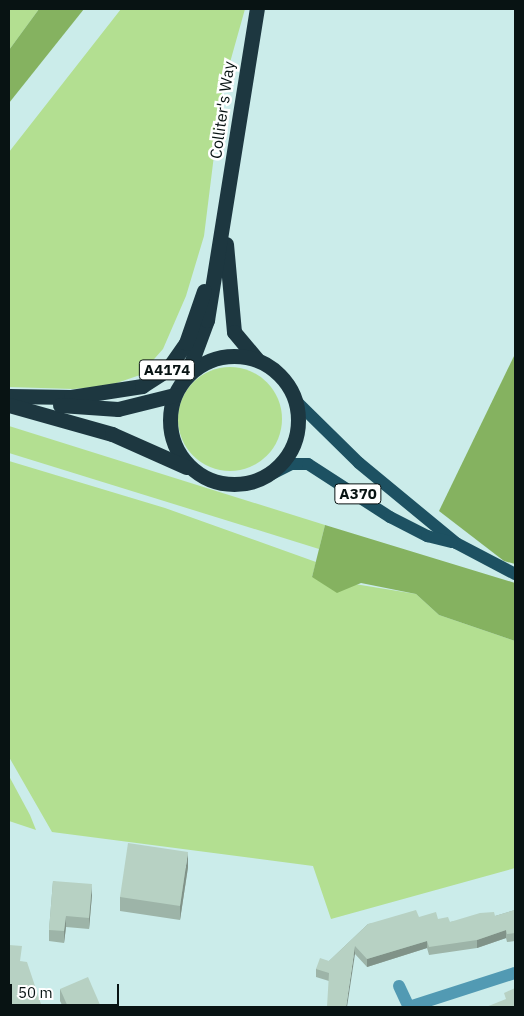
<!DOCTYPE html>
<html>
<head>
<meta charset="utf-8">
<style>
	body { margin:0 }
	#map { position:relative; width:524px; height:1016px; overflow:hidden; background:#cbecea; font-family:"IBM Plex Sans",sans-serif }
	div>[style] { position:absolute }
	.green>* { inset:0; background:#b3df91 }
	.round { border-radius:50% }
	.forest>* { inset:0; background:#85b260 }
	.street>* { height:12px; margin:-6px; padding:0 6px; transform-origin:6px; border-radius:6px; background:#529ab3 }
	.primary>* { height:12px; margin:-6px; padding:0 6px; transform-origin:6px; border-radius:6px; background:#1d5162 }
	.highway>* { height:15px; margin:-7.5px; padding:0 7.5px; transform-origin:7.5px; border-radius:7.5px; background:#1d3740 }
	.highway>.ring { margin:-7.5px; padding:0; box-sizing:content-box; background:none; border:15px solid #1d3740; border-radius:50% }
	.wall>* { inset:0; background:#9db4a8 }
	.shaded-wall>* { inset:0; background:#809288 }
	.building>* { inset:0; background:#b7d1c3 }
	span { translate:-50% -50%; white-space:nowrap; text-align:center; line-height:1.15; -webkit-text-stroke:5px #fff; paint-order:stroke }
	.shield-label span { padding:1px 4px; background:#fff; border:1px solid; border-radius:4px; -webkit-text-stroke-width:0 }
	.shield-label { font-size:15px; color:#081313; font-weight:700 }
	.street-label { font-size:16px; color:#081313 }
	.frame { position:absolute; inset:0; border:10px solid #081313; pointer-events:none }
	.scale { position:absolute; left:10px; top:984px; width:109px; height:22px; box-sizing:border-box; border:2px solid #081313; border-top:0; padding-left:6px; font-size:15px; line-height:18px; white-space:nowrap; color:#081313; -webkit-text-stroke:4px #fff; paint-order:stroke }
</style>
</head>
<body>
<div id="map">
	<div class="green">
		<div style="clip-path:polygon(9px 9px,39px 9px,9px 50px)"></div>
		<div style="clip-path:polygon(121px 9px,245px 9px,222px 91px,204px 236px,186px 296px,163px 349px,140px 375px,108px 386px,73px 389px,9px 387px,9px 152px)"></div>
		<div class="round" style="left:178px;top:367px;width:104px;height:104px"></div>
		<div style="clip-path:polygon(9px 426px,325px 525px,319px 549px,9px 453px)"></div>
		<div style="clip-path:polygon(9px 461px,165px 508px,316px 562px,312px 577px,416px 594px,439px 615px,515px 641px,515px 868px,331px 919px,313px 866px,52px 832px,9px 757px)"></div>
		<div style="clip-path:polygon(9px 776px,30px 815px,36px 830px,9px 821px)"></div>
	</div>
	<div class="forest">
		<div style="clip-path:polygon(39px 9px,84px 9px,9px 103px,9px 50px)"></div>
		<div style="clip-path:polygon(515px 354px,515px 564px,504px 561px,439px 511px)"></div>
		<div style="clip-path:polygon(325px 525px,515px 583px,515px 641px,439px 615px,416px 594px,361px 583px,337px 593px,312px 577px)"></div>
	</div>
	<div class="street">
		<div style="left:399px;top:986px;width:23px;rotate:65deg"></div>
		<div style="left:409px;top:1007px;width:111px;rotate:-17.8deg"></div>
	</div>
	<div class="primary">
		<div style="left:296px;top:401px;width:88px;rotate:44.5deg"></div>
		<div style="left:359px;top:463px;width:126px;rotate:39.5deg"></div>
		<div style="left:456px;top:543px;width:67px;rotate:27.7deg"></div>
		<div style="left:260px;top:480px;width:35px;rotate:-27deg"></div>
		<div style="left:291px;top:464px;width:17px"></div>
		<div style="left:308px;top:464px;width:98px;rotate:32.9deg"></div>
		<div style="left:390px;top:517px;width:42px;rotate:27.2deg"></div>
		<div style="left:427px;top:536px;width:25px;rotate:14deg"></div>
	</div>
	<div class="highway">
		<div style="left:226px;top:244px;width:88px;rotate:84.8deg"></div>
		<div style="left:234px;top:332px;width:35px;rotate:50deg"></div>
		<div class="ring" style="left:170px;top:356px;width:113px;height:113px"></div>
		<div style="left:187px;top:374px;width:58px;rotate:-69.7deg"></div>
		<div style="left:207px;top:320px;width:315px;rotate:-80.9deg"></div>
		<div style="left:9px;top:396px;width:62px;rotate:0.9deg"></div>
		<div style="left:71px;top:397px;width:72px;rotate:-8.8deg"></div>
		<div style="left:142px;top:386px;width:30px;rotate:-33deg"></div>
		<div style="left:167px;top:370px;width:33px;rotate:-55deg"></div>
		<div style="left:186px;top:343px;width:55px;rotate:-70.9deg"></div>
		<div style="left:9px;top:405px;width:107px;rotate:15.7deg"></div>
		<div style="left:112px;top:434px;width:81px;rotate:24deg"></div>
		<div style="left:60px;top:405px;width:58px;rotate:3.9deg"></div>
		<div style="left:118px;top:409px;width:58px;rotate:-14deg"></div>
	</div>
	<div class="wall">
		<div style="clip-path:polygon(188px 867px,180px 920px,120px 911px,120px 897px)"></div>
		<div style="clip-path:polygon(53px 881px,92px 895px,89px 929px,66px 927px,64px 943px,49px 941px,49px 930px)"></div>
		<div style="clip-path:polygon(515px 910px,515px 941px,507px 942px,506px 938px,477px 948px,429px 955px,427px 948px,367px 967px,355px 954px,329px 981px,316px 977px,316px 969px,329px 961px,368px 924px,419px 917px,450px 922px,495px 916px)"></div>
		<div style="clip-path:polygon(60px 989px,101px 1007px,63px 1007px,60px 1001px)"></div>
	</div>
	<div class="shaded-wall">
		<div style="clip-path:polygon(188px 852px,188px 867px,180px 920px,180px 906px)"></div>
		<div style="clip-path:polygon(92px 884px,92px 895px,89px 929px,89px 918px)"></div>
		<div style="clip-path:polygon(66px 916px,66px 927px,64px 943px,64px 931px)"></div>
		<div style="clip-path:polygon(506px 930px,506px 938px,477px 948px,477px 940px)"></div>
		<div style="clip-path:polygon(427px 941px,427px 948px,367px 967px,367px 959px)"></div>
		<div style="clip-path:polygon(355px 946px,355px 954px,347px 1007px,346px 1007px)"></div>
	</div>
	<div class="building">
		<div style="clip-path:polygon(128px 843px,188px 852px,180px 906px,120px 897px)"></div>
		<div style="clip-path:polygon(53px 881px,92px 884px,89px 918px,66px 916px,64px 931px,49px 930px)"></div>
		<div style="clip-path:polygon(416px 910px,419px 917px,436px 912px,438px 919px,448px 917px,450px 922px,480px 913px,494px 912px,495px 916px,515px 910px,515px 933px,507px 934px,506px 930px,477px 940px,429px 947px,427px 941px,367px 959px,355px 946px,346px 1007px,327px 1007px,329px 973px,316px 969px,320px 958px,329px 961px,368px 924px)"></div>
		<div style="clip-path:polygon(9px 945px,22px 946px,20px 961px,27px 962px,42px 1007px,9px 1007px)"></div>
		<div style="clip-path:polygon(88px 977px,101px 1007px,68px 1007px,60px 989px)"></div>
		<div style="clip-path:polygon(515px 988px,515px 1007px,486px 1007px,506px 999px,504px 993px)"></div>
	</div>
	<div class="shield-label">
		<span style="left:167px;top:370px">A4174</span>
		<span style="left:358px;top:494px">A370</span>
	</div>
	<div class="street-label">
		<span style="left:222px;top:110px;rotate:-82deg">Colliter's Way</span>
	</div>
	<div class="frame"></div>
	<div class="scale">50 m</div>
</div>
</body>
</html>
